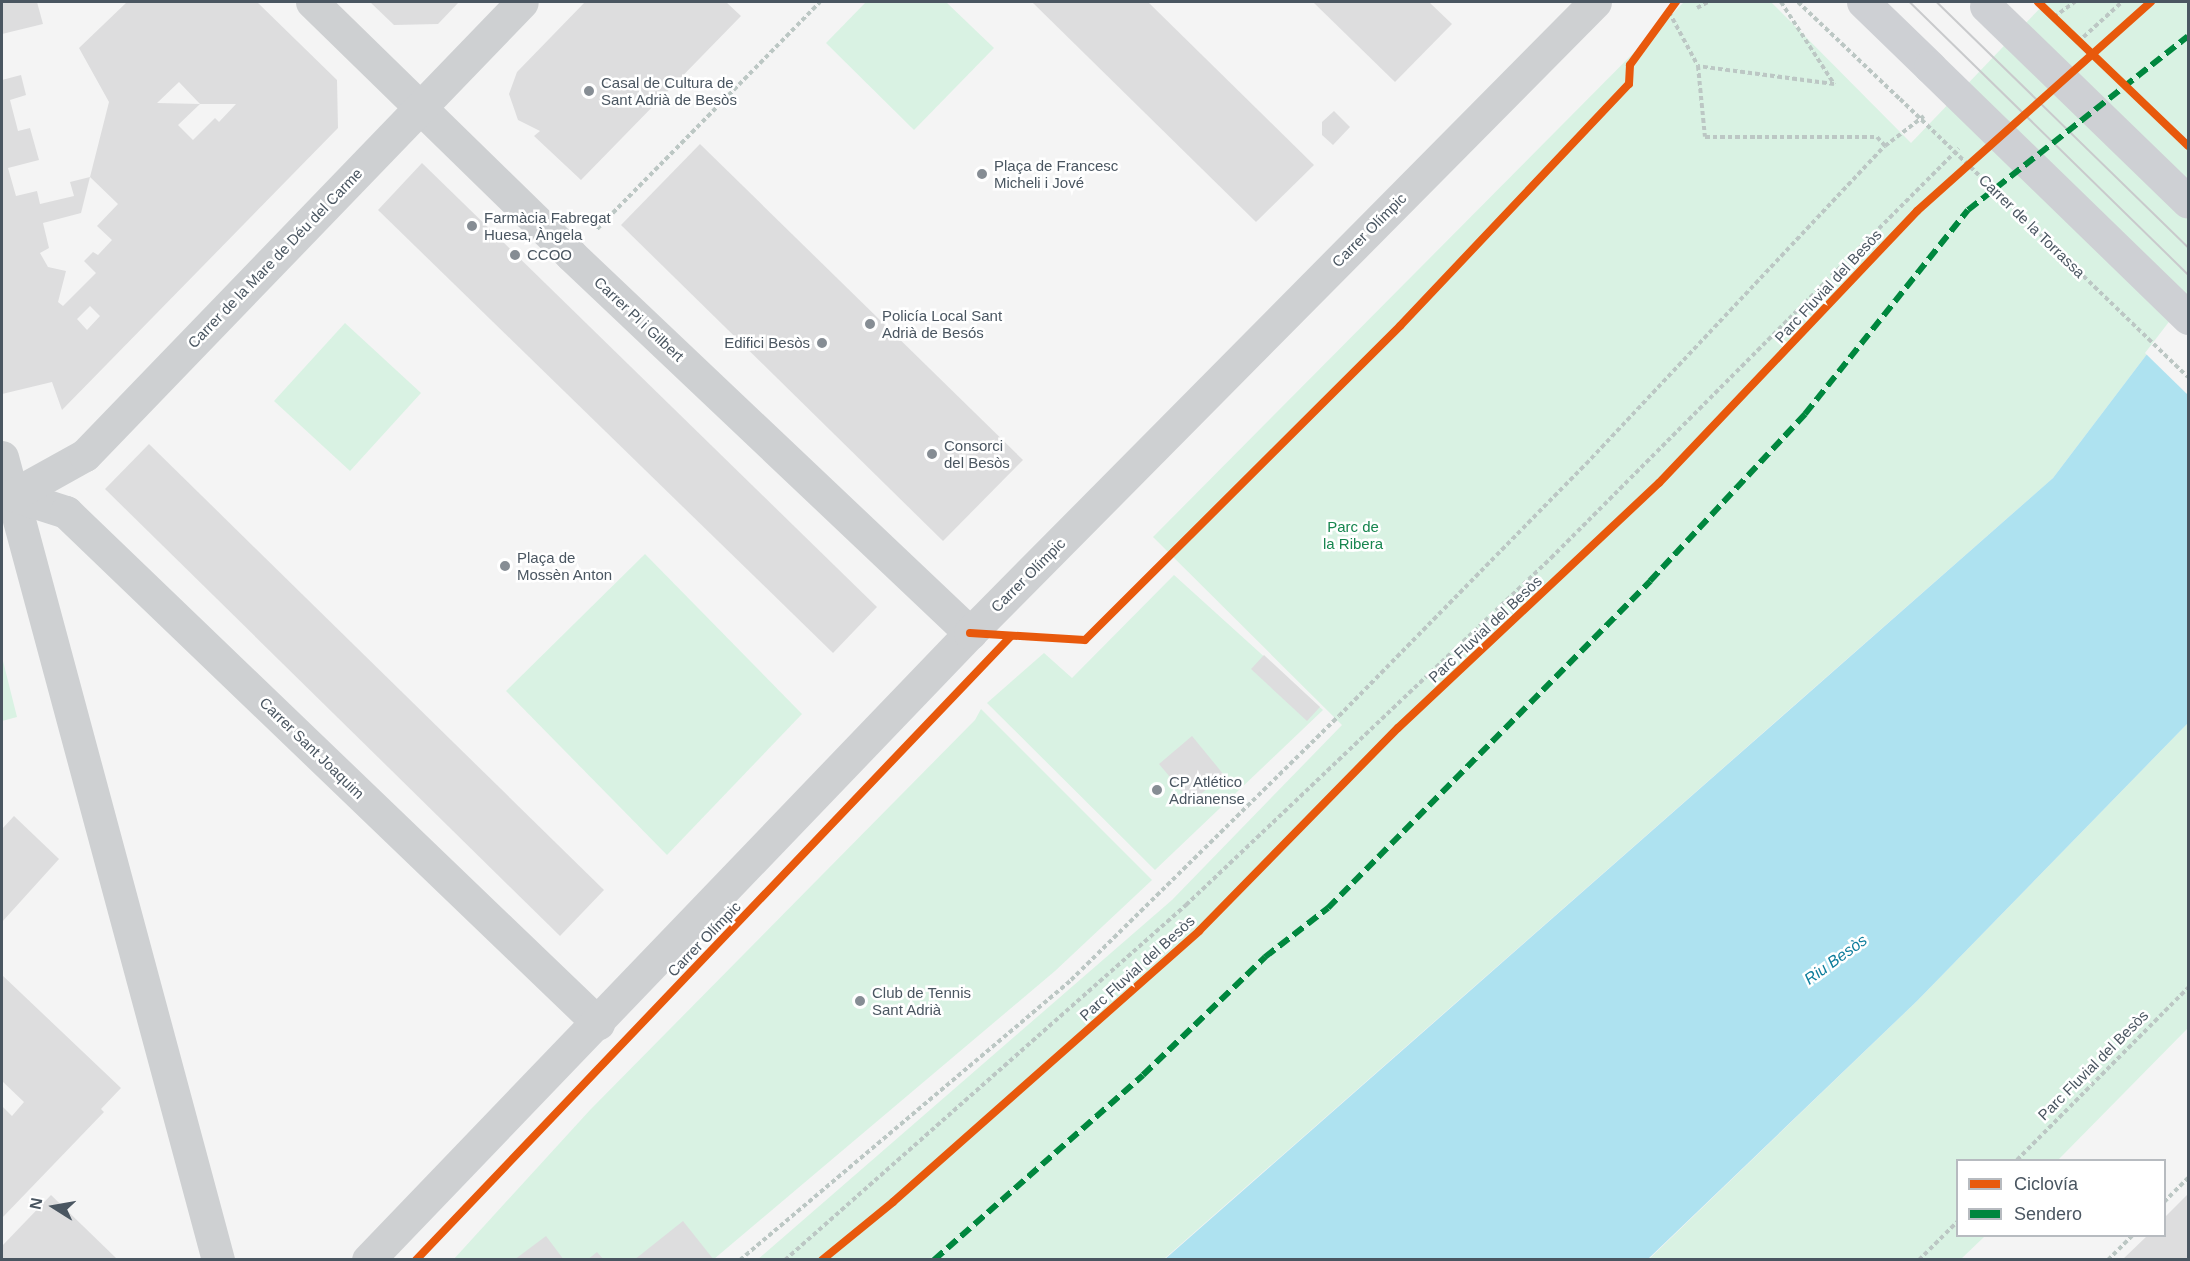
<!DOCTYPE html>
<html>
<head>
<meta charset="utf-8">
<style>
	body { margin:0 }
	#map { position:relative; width:2190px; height:1261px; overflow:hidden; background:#f4f4f4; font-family:Helvetica,sans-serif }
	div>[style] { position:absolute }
	.green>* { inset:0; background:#d9f2e3 }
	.water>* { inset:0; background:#aee2f0 }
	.pier>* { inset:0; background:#f4f4f4 }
	.building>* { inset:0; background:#ddddde }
	.path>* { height:4px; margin-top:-2px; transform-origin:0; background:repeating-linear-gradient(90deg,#bcc7c4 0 4.5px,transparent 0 7.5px) }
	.street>* { height:33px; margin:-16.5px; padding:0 16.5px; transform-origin:16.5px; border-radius:16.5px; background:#ced0d2 }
	.secondary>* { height:33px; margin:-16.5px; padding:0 16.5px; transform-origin:16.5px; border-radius:16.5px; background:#ced0d4 }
	.tram>* { height:1.5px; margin:-0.75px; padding:0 0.75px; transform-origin:0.75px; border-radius:0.75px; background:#c9cacc }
	.path-bridge>* { height:4px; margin-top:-2px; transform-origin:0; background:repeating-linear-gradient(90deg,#bcc7c4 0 4.5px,transparent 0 7.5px) }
	.secondary-bridge>* { height:33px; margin:-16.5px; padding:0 16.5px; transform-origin:16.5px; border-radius:16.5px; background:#ced0d4 }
	.quiet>* { height:6px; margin-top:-3px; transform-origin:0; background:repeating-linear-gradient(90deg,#00873e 0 12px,transparent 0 18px) }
	.cycleway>* { height:8px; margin:-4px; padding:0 4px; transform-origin:4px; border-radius:4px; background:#e8590c }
	.dots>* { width:16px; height:16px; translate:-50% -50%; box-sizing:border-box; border:3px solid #fff; border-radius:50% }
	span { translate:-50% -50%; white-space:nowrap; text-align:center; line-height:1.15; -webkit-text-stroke:5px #fff; paint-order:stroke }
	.poi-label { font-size:15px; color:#4a5661 }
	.left { translate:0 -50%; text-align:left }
	.right { translate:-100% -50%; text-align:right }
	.street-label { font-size:15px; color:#4a5661 }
	.park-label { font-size:15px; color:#17864f }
	.water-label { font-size:16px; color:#0c7c9b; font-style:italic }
	.frame { position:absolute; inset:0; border:3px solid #4a5661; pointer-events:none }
	.legend { position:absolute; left:1956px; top:1159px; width:210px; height:78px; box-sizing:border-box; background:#fff; border:2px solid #b7bbc0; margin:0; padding:8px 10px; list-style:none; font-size:18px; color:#4a5661 }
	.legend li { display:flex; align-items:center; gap:12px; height:30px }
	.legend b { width:30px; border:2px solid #b7bbc0 }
	.north { position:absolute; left:24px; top:1177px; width:60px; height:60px; -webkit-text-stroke:4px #fff; paint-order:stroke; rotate:281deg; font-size:16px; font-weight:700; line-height:24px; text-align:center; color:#4a5661 }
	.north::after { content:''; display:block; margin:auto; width:21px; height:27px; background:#4a5661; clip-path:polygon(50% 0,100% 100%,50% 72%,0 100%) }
</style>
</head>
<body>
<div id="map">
	<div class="green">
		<div style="clip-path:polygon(866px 2px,946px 2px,994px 48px,914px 130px,826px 43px)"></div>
		<div style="clip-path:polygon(1684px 2px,1771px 2px,1911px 143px,2046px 2px,2188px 2px,2188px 300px,2053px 478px,1164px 1259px,757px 1260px,1172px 900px,1342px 725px,1153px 537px)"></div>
		<div style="clip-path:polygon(345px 323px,421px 393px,350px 471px,274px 401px)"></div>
		<div style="clip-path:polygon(645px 554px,802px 714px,667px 855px,506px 691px)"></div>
		<div style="clip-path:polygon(1174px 575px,1323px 710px,1155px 870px,987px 703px,1044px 653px,1072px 678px)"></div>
		<div style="clip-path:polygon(2px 657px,17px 717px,2px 721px)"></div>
		<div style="clip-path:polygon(981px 709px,1152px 880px,1055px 971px,714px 1259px,453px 1260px,590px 1110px,975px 720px)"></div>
		<div style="clip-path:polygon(2188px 723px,2188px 1028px,2058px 1160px,1958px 1160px,1958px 1236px,1985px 1236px,1961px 1259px,1648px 1260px,1917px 1001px)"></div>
	</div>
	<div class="water">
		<div style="clip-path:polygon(2188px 300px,2188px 723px,1917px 1001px,1648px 1259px,1164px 1260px,2053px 478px)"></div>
	</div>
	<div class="pier">
		<div style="clip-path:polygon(2188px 297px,2188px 395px,2145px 353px)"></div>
	</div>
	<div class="building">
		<div style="clip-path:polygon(37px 2px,43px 24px,2px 34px,2px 3px)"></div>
		<div style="clip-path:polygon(evenodd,127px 2px,257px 2px,337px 80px,338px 128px,62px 410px,52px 382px,2px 394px,2px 80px,21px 75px,26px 95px,10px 100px,18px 131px,30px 128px,39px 160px,8px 168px,16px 196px,37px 191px,40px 204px,74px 196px,70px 182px,90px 177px,81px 213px,43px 223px,49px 248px,40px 253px,48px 267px,66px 271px,58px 302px,63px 306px,96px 273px,84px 261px,93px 252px,98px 255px,112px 240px,97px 226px,118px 204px,90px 177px,109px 102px,79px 48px,127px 2px,179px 82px,200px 104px,157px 103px,179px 82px,127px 2px,200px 104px,236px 104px,219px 122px,215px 118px,193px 140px,178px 125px,200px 104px,127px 2px,90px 306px,100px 316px,87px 330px,77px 319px,90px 306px)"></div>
		<div style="clip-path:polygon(370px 2px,459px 2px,438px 24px,394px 25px)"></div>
		<div style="clip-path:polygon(585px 2px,726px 2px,741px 16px,581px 180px,534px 136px,540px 131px,518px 120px,509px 94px,517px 72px)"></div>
		<div style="clip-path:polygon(1032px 2px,1148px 2px,1314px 165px,1256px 222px)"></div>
		<div style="clip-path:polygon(1313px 2px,1429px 2px,1452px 24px,1395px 82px)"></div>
		<div style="clip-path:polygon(1334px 111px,1350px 127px,1333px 145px,1322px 135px,1322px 122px)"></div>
		<div style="clip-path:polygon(700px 144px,1023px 460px,943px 541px,621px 225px)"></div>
		<div style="clip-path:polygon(422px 163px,877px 607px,833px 653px,378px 210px)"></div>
		<div style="clip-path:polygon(149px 444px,604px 890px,560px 936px,105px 489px)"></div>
		<div style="clip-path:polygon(1264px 655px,1320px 707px,1307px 721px,1251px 669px)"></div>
		<div style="clip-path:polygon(1192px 736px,1224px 775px,1191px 802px,1159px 764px)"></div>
		<div style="clip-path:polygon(14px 816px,59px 859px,2px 922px,2px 829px)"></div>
		<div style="clip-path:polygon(2px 975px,121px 1088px,101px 1109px,104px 1112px,2px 1218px,2px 1106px,12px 1116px,24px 1102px,2px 1081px)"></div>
		<div style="clip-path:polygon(2188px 1194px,2188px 1260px,2122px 1260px,2147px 1236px,2164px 1236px,2164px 1218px)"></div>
		<div style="clip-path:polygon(51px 1195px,115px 1257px,118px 1260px,2px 1260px,2px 1246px)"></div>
		<div style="clip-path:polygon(683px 1221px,714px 1260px,634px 1260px)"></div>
		<div style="clip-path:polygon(546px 1236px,564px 1260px,514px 1260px)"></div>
		<div style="clip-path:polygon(597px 1252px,604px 1260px,587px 1260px)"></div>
	</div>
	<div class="path">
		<div style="left:1781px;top:2px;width:98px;rotate:57.1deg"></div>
		<div style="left:1834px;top:84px;width:137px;rotate:-172.5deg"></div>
		<div style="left:1698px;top:66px;width:71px;rotate:84.4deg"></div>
		<div style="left:1705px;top:137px;width:172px"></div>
		<div style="left:1877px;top:137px;width:12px;rotate:48deg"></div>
		<div style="left:1798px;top:2px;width:141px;rotate:43.6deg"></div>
		<div style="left:1697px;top:8px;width:13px;rotate:-29deg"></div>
		<div style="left:1669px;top:12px;width:61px;rotate:61.8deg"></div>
		<div style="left:2054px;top:17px;width:26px;rotate:-36deg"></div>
		<div style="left:2078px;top:42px;width:59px;rotate:-42.3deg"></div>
		<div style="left:597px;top:229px;width:318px;rotate:-45.5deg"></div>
		<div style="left:2017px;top:1160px;width:243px;rotate:-45.2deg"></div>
		<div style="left:2164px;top:1202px;width:34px;rotate:-45deg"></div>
		<div style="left:740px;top:1260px;width:434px;rotate:-40.2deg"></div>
		<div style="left:1071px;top:980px;width:376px;rotate:-44.6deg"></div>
		<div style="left:1339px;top:716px;width:353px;rotate:-45.6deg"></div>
		<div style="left:1586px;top:464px;width:436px;rotate:-46.8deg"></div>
		<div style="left:1885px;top:146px;width:49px;rotate:-37.6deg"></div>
		<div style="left:785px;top:1260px;width:536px;rotate:-41.52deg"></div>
		<div style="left:1186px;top:905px;width:504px;rotate:-43.55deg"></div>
		<div style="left:1551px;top:558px;width:578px;rotate:-45.14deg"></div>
		<div style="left:1919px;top:1260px;width:55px;rotate:-45deg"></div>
		<div style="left:2108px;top:1260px;width:34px;rotate:-45deg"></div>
	</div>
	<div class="street">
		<div style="left:312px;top:2px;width:362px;rotate:44.3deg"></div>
		<div style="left:571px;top:255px;width:550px;rotate:43.45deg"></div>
		<div style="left:2px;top:457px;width:832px;rotate:74.94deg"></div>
		<div style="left:13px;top:495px;width:56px;rotate:17.8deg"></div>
		<div style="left:66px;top:512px;width:738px;rotate:43.85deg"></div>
		<div style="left:13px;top:495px;width:82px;rotate:-29.1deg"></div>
		<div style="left:85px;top:455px;width:629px;rotate:-46.03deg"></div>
		<div style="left:368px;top:1260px;width:869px;rotate:-46.17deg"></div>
		<div style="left:970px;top:633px;width:888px;rotate:-45.27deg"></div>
	</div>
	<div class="secondary">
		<div style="left:1863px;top:2px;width:93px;rotate:44.1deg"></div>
	</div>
	<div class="tram">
		<div style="left:1910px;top:2px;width:389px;rotate:44.4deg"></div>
		<div style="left:1937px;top:2px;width:351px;rotate:44.3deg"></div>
	</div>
	<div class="path-bridge">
		<div style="left:1900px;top:99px;width:400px;rotate:44deg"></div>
	</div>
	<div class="secondary-bridge">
		<div style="left:1986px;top:6px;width:281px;rotate:44.1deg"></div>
		<div style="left:1930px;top:67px;width:360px;rotate:44.2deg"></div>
	</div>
	<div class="quiet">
		<div style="left:934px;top:1260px;width:279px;rotate:-41.5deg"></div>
		<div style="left:1143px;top:1075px;width:170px;rotate:-44deg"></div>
		<div style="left:1265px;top:957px;width:80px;rotate:-37.9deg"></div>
		<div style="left:1328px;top:908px;width:459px;rotate:-45.4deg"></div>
		<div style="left:1650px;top:581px;width:228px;rotate:-47.1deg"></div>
		<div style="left:1805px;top:414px;width:261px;rotate:-51.4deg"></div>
		<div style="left:1968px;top:210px;width:280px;rotate:-38.3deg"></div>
	</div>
	<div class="cycleway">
		<div style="left:2038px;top:2px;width:208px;rotate:43.8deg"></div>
		<div style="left:970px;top:633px;width:115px;rotate:3.5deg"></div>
		<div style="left:1085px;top:640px;width:445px;rotate:-44.9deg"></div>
		<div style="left:1400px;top:326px;width:333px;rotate:-46.6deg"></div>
		<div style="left:1629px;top:84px;width:19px;rotate:-87deg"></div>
		<div style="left:1630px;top:65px;width:78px;rotate:-53.9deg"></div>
		<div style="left:416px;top:1260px;width:862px;rotate:-46.36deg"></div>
		<div style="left:822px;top:1260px;width:92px;rotate:-39.2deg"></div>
		<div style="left:893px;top:1202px;width:409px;rotate:-41.5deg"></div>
		<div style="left:1199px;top:931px;width:284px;rotate:-45.6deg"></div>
		<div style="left:1398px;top:728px;width:358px;rotate:-43.2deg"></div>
		<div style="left:1659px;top:483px;width:375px;rotate:-46.5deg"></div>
		<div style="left:1917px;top:211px;width:314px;rotate:-41.8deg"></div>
	</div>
	<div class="dots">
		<div style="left:589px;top:91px;background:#868d94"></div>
		<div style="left:982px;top:174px;background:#868d94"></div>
		<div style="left:472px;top:226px;background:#868d94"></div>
		<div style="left:515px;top:255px;background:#868d94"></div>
		<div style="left:870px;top:324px;background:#868d94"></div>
		<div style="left:822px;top:343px;background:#868d94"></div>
		<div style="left:932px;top:454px;background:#868d94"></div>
		<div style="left:505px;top:566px;background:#868d94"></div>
		<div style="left:1157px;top:790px;background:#868d94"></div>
		<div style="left:860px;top:1001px;background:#868d94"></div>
	</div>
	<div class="poi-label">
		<span class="left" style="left:601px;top:91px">Casal de Cultura de<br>Sant Adrià de Besòs</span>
		<span class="left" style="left:994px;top:174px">Plaça de Francesc<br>Micheli i Jové</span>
		<span class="left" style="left:484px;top:226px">Farmàcia Fabregat<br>Huesa, Àngela</span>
		<span class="left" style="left:527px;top:255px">CCOO</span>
		<span class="left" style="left:882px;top:324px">Policía Local Sant<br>Adrià de Besós</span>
		<span class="right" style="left:810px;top:343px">Edifici Besòs</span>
		<span class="left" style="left:944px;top:454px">Consorci<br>del Besòs</span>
		<span class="left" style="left:517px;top:566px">Plaça de<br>Mossèn Anton</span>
		<span class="left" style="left:1169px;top:790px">CP Atlético<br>Adrianense</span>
		<span class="left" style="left:872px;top:1001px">Club de Tennis<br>Sant Adrià</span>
	</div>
	<div class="street-label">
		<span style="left:2032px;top:226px;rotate:44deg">Carrer de la Torrassa</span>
		<span style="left:1369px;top:230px;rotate:-45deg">Carrer Olímpic</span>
		<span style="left:275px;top:258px;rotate:-46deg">Carrer de la Mare de Déu del Carme</span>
		<span style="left:1828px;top:286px;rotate:-47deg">Parc Fluvial del Besòs</span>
		<span style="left:639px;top:319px;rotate:43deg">Carrer Pi i Gilbert</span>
		<span style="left:1028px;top:575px;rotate:-45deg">Carrer Olímpic</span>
		<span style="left:1485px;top:629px;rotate:-43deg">Parc Fluvial del Besòs</span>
		<span style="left:312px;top:748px;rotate:44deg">Carrer Sant Joaquim</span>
		<span style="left:704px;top:939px;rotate:-46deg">Carrer Olímpic</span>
		<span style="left:1137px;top:968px;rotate:-42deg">Parc Fluvial del Besòs</span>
		<span style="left:2093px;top:1065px;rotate:-45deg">Parc Fluvial del Besòs</span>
	</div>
	<div class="park-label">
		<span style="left:1353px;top:535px">Parc de<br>la Ribera</span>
	</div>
	<div class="water-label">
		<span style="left:1836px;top:960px;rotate:-36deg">Riu Besòs</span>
	</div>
	<div class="frame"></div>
	<ul class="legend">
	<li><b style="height:8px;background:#e8590c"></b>Ciclovía</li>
	<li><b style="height:8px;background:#00873e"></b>Sendero</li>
	</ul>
	<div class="north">N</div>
</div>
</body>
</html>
